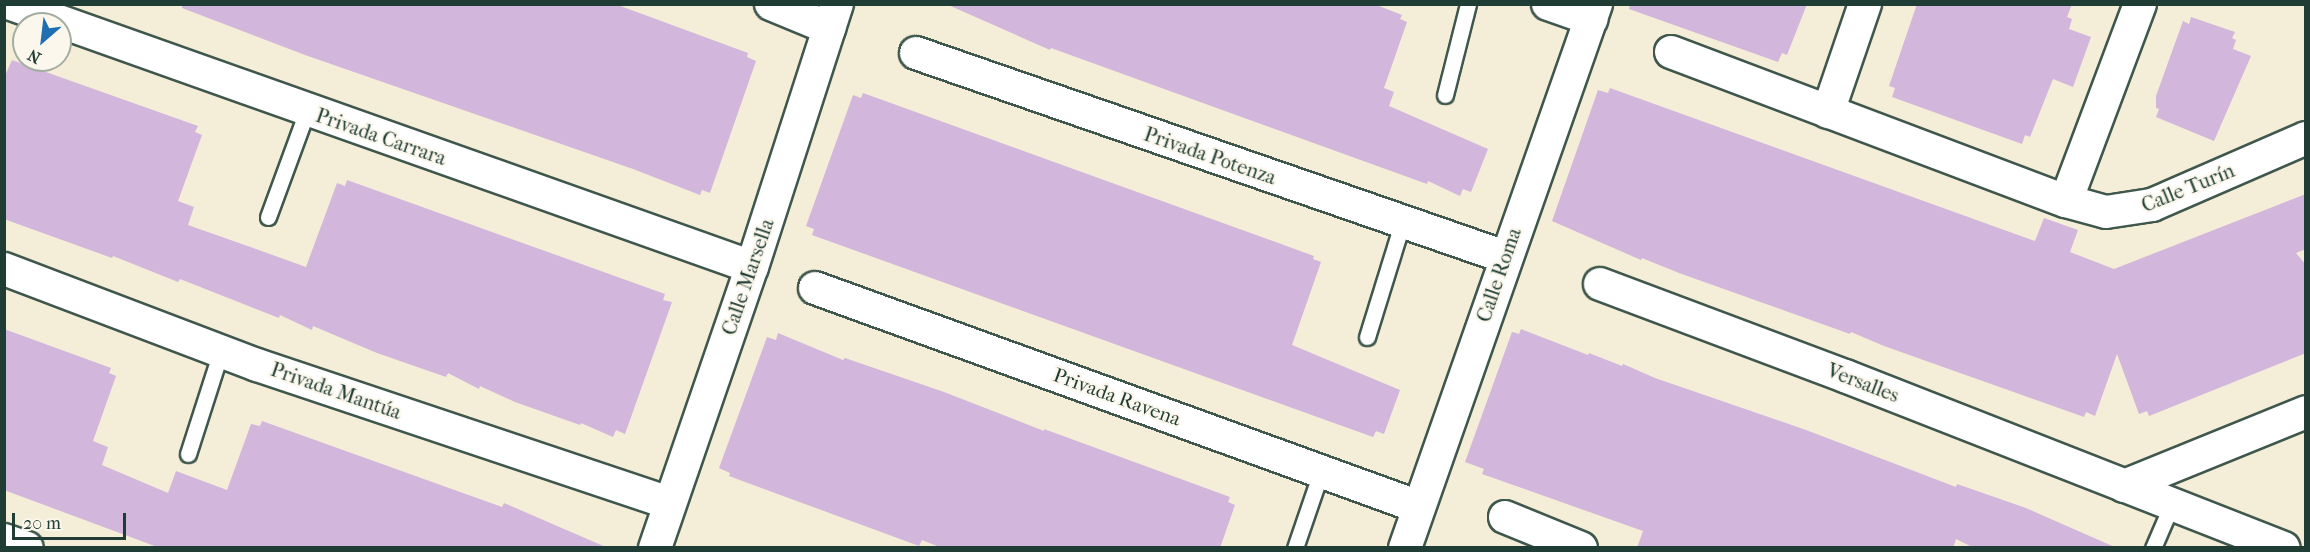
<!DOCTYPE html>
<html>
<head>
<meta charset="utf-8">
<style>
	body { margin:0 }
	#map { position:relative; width:2310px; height:552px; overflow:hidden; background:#f4edd7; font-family:"IM FELL French Canon",serif }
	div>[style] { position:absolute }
	.building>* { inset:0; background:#d3b6dc }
	.roads { filter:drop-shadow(2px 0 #3f574c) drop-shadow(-2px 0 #3f574c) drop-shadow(0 2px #3f574c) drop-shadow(0 -2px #3f574c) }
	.service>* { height:15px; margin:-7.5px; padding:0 7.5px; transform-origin:7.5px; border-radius:7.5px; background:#fff }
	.minor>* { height:32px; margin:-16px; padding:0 16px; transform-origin:16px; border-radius:16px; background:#fff }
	span { translate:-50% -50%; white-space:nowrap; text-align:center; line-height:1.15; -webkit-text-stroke:4.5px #fbf7ec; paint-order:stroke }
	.street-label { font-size:20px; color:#1f3d34 }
	.frame { position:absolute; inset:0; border:6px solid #1f3d34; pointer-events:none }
	.north { position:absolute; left:12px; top:12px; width:60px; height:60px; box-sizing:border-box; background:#fbf7ec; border:2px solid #a3ada2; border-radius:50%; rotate:208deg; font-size:16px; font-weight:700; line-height:24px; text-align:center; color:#1f3d34 }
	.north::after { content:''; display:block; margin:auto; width:21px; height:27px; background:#1f6fb2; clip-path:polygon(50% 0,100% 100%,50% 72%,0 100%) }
	.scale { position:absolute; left:12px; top:513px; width:114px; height:27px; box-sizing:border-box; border:3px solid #1f3d34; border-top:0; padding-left:8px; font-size:18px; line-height:21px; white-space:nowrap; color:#1f3d34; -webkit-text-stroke:4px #fbf7ec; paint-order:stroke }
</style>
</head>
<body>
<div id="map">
	<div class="building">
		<div style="clip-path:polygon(182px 4px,615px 4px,748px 53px,747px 57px,756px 61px,710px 193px,702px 190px,700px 195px,633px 169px,305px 55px,182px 8px)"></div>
		<div style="clip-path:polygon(946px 4px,1374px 4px,1402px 15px,1400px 19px,1407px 22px,1384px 88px,1394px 92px,1389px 106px,1488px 149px,1471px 192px,1463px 189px,1460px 196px,1428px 181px,1427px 184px,1051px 48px,1050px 50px)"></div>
		<div style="clip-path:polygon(1630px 4px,1807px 4px,1787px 55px,1782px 53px,1778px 62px,1629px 9px)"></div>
		<div style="clip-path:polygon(1917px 4px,2072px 4px,2067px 17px,2072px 19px,2069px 29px,2091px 37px,2073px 87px,2053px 79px,2030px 137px,2025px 135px,2022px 144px,1892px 97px,1895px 88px,1889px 86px)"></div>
		<div style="clip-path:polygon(2191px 17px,2235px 32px,2232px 38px,2236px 40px,2233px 49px,2251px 56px,2214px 141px,2156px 117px,2159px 109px,2156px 108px,2156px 96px,2183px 21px,2189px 24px)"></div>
		<div style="clip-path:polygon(12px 60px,198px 126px,195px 132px,202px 135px,178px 201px,194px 207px,188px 225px,256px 249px,306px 267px,337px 183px,345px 186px,347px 180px,665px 294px,663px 300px,672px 302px,625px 434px,616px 430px,613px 437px,581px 423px,580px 425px,515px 402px,480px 386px,479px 389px,448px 373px,446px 377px,377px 353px,313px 326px,312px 330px,280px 315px,279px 318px,180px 279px,178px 282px,113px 256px,112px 258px,4px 219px,4px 78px)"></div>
		<div style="clip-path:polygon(1610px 88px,2035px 241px,2044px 218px,2078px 230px,2070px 252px,2114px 269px,2306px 194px,2306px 249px,2296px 253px,2306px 265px,2306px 353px,2149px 416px,2147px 411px,2139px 414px,2117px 354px,2095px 416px,2086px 412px,2084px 417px,1884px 346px,1851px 332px,1850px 334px,1679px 273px,1642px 258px,1641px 260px,1552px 221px,1598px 90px,1608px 93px)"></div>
		<div style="clip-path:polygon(863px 93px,1314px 256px,1313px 259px,1321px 262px,1292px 345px,1400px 390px,1384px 434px,1376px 431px,1373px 437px,812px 235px,814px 229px,806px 226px,853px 95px,861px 98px)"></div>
		<div style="clip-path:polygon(4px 329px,111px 368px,109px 373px,116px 376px,93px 441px,108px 447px,102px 465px,168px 493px,176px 471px,227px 490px,251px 424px,260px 426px,262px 421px,502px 507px,504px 503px,608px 548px,160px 548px,4px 490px)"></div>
		<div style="clip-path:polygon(1521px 329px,1588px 355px,1589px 353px,1622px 366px,1623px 364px,1655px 378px,1806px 430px,1956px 487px,1957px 484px,2026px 508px,2117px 548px,1974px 548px,1956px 539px,1953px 548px,1637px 548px,1643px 531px,1482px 474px,1484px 469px,1465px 462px,1512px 332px,1519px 334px)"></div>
		<div style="clip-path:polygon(778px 333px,843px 360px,845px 358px,944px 392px,1044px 431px,1044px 429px,1230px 497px,1228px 502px,1235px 505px,1220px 548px,942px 548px,922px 540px,919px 546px,729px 476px,730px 473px,719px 468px,767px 337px,776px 340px)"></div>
	</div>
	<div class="roads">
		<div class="service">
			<div style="left:1445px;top:95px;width:94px;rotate:-75.8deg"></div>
			<div style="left:268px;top:217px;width:113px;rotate:-69.8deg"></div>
			<div style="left:1367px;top:337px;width:121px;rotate:-72.8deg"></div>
			<div style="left:188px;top:454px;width:108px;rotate:-72.2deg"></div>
			<div style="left:1295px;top:548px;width:80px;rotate:-71.1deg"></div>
			<div style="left:2153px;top:548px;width:48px;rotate:-66.6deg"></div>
		</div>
		<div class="minor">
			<div style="left:11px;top:4px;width:786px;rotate:19.54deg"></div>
			<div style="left:771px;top:4px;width:63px;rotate:22.5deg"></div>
			<div style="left:1548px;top:4px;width:46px;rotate:19.2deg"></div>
			<div style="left:1671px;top:52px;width:422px;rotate:20.7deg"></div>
			<div style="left:2066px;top:201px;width:41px;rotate:15.4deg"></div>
			<div style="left:2106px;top:212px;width:47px;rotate:-8.7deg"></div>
			<div style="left:2152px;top:205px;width:168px;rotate:-23.5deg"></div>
			<div style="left:916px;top:53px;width:623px;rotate:19.1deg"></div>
			<div style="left:1828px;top:112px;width:114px;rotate:-71.1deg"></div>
			<div style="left:2066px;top:201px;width:210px;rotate:-69.4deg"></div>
			<div style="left:4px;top:269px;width:271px;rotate:20.8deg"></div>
			<div style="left:257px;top:365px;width:435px;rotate:18.5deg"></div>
			<div style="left:1600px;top:284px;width:262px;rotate:20.6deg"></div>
			<div style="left:1845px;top:376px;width:471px;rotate:21.4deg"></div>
			<div style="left:815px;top:288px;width:642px;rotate:19.93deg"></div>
			<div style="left:2124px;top:486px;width:196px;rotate:-22.1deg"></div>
			<div style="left:1505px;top:517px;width:82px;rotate:22.2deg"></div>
			<div style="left:4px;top:540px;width:24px;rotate:19deg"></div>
			<div style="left:655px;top:548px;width:297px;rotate:-71deg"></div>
			<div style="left:752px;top:267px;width:276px;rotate:-72.1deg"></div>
			<div style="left:1405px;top:548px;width:577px;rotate:-70.65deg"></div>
		</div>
	</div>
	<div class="street-label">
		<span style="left:381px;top:137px;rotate:19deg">Privada Carrara</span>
		<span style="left:1210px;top:156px;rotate:19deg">Privada Potenza</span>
		<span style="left:2188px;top:188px;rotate:-22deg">Calle Turín</span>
		<span style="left:1499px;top:275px;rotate:-71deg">Calle Roma</span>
		<span style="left:748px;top:277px;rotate:-71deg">Calle Marsella</span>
		<span style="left:1863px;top:383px;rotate:21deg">Versalles</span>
		<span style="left:336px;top:391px;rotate:19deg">Privada Mantúa</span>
		<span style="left:1117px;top:397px;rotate:20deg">Privada Ravena</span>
	</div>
	<div class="frame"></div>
	<div class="north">N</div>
	<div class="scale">20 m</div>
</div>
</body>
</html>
